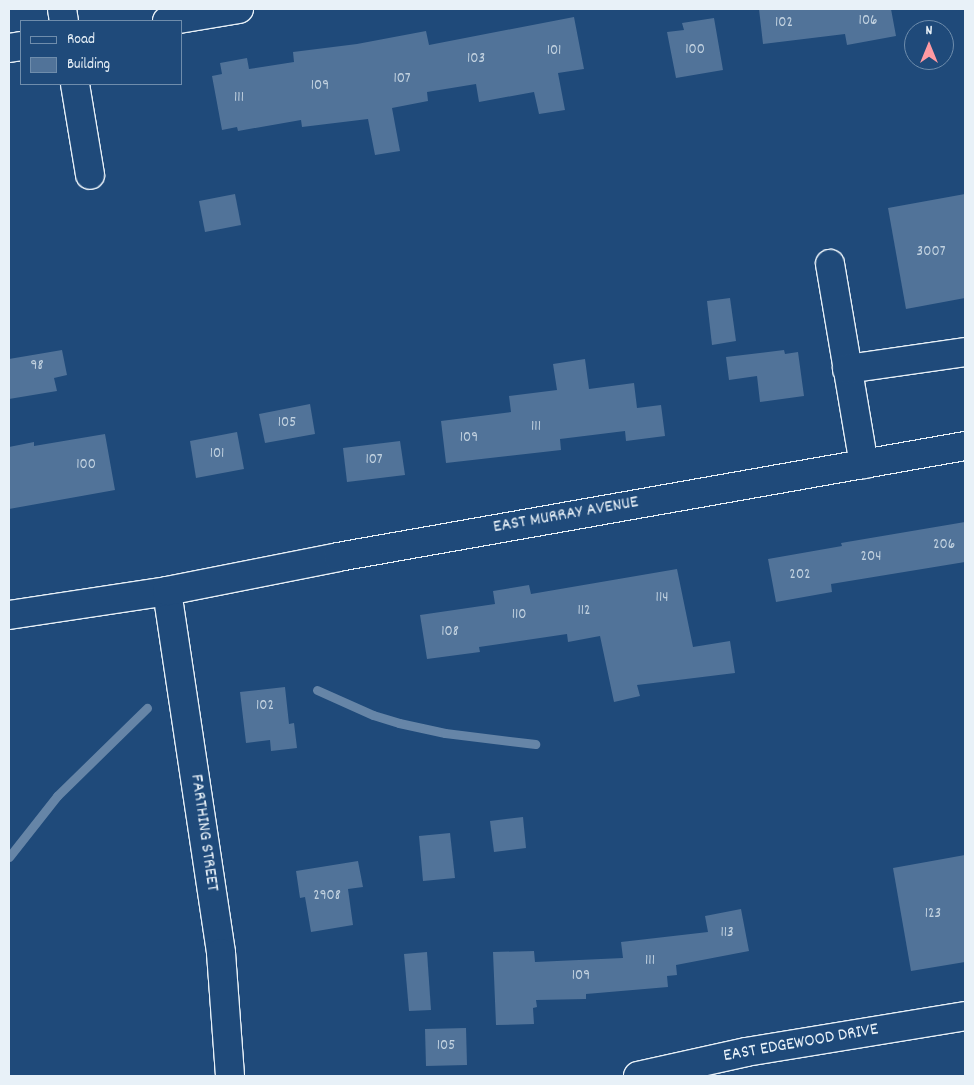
<!DOCTYPE html>
<html>
<head>
<meta charset="utf-8">
<style>
	body { margin:0 }
	#map { position:relative; width:974px; height:1085px; overflow:hidden; background:#1f4a7a; font-family:Dekko,sans-serif }
	div>[style] { position:absolute }
	.stream>* { height:9px; margin:-4.5px; padding:0 4.5px; transform-origin:4.5px; border-radius:4.5px; background:#6685a7 }
	.building>* { inset:0; background:#517399 }
	.roads { filter:drop-shadow(1px 0 #e8f1f8) drop-shadow(-1px 0 #e8f1f8) drop-shadow(0 1px #e8f1f8) drop-shadow(0 -1px #e8f1f8) }
	.minor>* { height:28px; margin:-14px; padding:0 14px; transform-origin:14px; border-radius:14px; background:#1f4a7a }
	span { translate:-50% -50%; white-space:nowrap; text-align:center; line-height:1.15; -webkit-text-stroke:4px #1f4a7a; paint-order:stroke }
	.number-label { font-size:15px; color:#c2d2e0 }
	.number-label span { -webkit-text-stroke-width:0 }
	.street-label { font-size:18px; color:#e8f1f8 }
	.frame { position:absolute; inset:0; border:10px solid #e8f1f8; pointer-events:none }
	.legend { position:absolute; left:20px; top:20px; width:162px; height:65px; box-sizing:border-box; background:#1f4a7a; border:1px solid #6f8dac; margin:0; padding:6px 9px; list-style:none; font-size:15px; color:#e8f1f8 }
	.legend li { display:flex; align-items:center; gap:10px; height:25px }
	.legend b { width:25px; border:1px solid #6f8dac }
	.north { position:absolute; left:904px; top:20px; width:50px; height:50px; box-sizing:border-box; background:#1f4a7a; border:1px solid #6f8dac; border-radius:50%; rotate:0deg; font-size:14px; font-weight:700; line-height:20px; text-align:center; color:#e8f1f8 }
	.north::after { content:''; display:block; margin:auto; width:18px; height:22px; background:#ff9aa2; clip-path:polygon(50% 0,100% 100%,50% 72%,0 100%) }
</style>
</head>
<body>
<div id="map">
	<div class="stream">
		<div style="left:317px;top:690px;width:61px;rotate:24.1deg"></div>
		<div style="left:373px;top:715px;width:27px;rotate:17deg"></div>
		<div style="left:399px;top:723px;width:47px;rotate:12.3deg"></div>
		<div style="left:445px;top:733px;width:91px;rotate:7deg"></div>
		<div style="left:9px;top:857px;width:78px;rotate:-51.8deg"></div>
		<div style="left:57px;top:796px;width:126px;rotate:-44.4deg"></div>
	</div>
	<div class="building">
		<div style="clip-path:polygon(759px 9px,891px 9px,896px 36px,847px 45px,845px 34px,763px 44px)"></div>
		<div style="clip-path:polygon(574px 17px,584px 69px,558px 73px,565px 110px,539px 114px,534px 92px,479px 102px,476px 84px,427px 92px,428px 101px,392px 108px,400px 151px,375px 155px,368px 119px,302px 127px,301px 120px,238px 131px,237px 127px,222px 130px,212px 76px,222px 74px,220px 63px,247px 58px,249px 69px,294px 62px,293px 52px,357px 44px,426px 31px,429px 45px)"></div>
		<div style="clip-path:polygon(714px 18px,723px 70px,676px 78px,667px 32px,684px 30px,682px 23px)"></div>
		<div style="clip-path:polygon(235px 194px,241px 225px,205px 232px,199px 201px)"></div>
		<div style="clip-path:polygon(965px 194px,965px 298px,906px 309px,888px 208px)"></div>
		<div style="clip-path:polygon(730px 298px,736px 341px,712px 345px,707px 301px)"></div>
		<div style="clip-path:polygon(62px 350px,67px 375px,54px 378px,57px 391px,9px 399px,9px 359px)"></div>
		<div style="clip-path:polygon(784px 350px,785px 354px,798px 352px,804px 396px,760px 402px,757px 376px,729px 380px,726px 357px)"></div>
		<div style="clip-path:polygon(585px 359px,589px 389px,634px 383px,637px 408px,661px 405px,665px 436px,626px 441px,625px 431px,560px 439px,561px 450px,446px 463px,441px 421px,511px 412px,509px 396px,557px 390px,553px 364px)"></div>
		<div style="clip-path:polygon(310px 404px,315px 434px,265px 443px,259px 414px)"></div>
		<div style="clip-path:polygon(237px 432px,244px 469px,196px 478px,190px 441px)"></div>
		<div style="clip-path:polygon(105px 434px,115px 490px,9px 509px,9px 447px,34px 442px,34px 446px)"></div>
		<div style="clip-path:polygon(400px 441px,405px 475px,347px 482px,343px 448px)"></div>
		<div style="clip-path:polygon(965px 522px,965px 562px,831px 584px,832px 592px,776px 602px,768px 559px,842px 546px,841px 543px)"></div>
		<div style="clip-path:polygon(677px 569px,693px 647px,730px 641px,735px 673px,637px 685px,640px 696px,614px 702px,600px 636px,568px 642px,567px 634px,479px 647px,480px 652px,427px 659px,420px 615px,495px 604px,493px 591px,529px 585px,531px 594px)"></div>
		<div style="clip-path:polygon(285px 687px,289px 724px,294px 723px,297px 748px,271px 751px,270px 740px,246px 743px,240px 692px)"></div>
		<div style="clip-path:polygon(523px 817px,526px 848px,494px 852px,490px 821px)"></div>
		<div style="clip-path:polygon(450px 833px,455px 878px,423px 881px,419px 836px)"></div>
		<div style="clip-path:polygon(965px 855px,965px 962px,911px 971px,893px 868px)"></div>
		<div style="clip-path:polygon(358px 861px,363px 887px,348px 889px,353px 925px,311px 932px,305px 897px,300px 898px,296px 871px)"></div>
		<div style="clip-path:polygon(741px 909px,749px 951px,676px 965px,677px 975px,667px 976px,668px 987px,586px 994px,586px 999px,536px 1000px,537px 1007px,533px 1008px,534px 1024px,496px 1025px,493px 952px,534px 951px,535px 962px,623px 958px,621px 942px,708px 932px,705px 916px)"></div>
		<div style="clip-path:polygon(427px 952px,431px 1010px,409px 1011px,404px 954px)"></div>
		<div style="clip-path:polygon(466px 1028px,467px 1065px,426px 1066px,425px 1029px)"></div>
	</div>
	<div class="roads">
		<div class="minor">
			<div style="left:62px;top:9px;width:12px;rotate:81deg"></div>
			<div style="left:167px;top:21px;width:73px;rotate:-9.5deg"></div>
			<div style="left:9px;top:48px;width:12px;rotate:-9deg"></div>
			<div style="left:75px;top:84px;width:92px;rotate:80.6deg"></div>
			<div style="left:830px;top:264px;width:203px;rotate:80.4deg"></div>
			<div style="left:847px;top:369px;width:119px;rotate:-8.2deg"></div>
			<div style="left:167px;top:591px;width:366px;rotate:81.5deg"></div>
			<div style="left:221px;top:953px;width:123px;rotate:85.8deg"></div>
			<div style="left:9px;top:615px;width:160px;rotate:-8.6deg"></div>
			<div style="left:167px;top:591px;width:174px;rotate:-11.2deg"></div>
			<div style="left:338px;top:557px;width:637px;rotate:-10.04deg"></div>
			<div style="left:638px;top:1076px;width:111px;rotate:-12.5deg"></div>
			<div style="left:746px;top:1052px;width:222px;rotate:-9.3deg"></div>
		</div>
	</div>
	<div class="number-label">
		<span style="left:868px;top:22px">106</span>
		<span style="left:784px;top:24px">102</span>
		<span style="left:695px;top:51px">100</span>
		<span style="left:554px;top:52px">101</span>
		<span style="left:476px;top:60px">103</span>
		<span style="left:402px;top:80px">107</span>
		<span style="left:320px;top:87px">109</span>
		<span style="left:239px;top:99px">111</span>
		<span style="left:931px;top:253px">3007</span>
		<span style="left:37px;top:367px">98</span>
		<span style="left:287px;top:424px">105</span>
		<span style="left:536px;top:428px">111</span>
		<span style="left:469px;top:439px">109</span>
		<span style="left:217px;top:455px">101</span>
		<span style="left:374px;top:461px">107</span>
		<span style="left:86px;top:466px">100</span>
		<span style="left:944px;top:546px">206</span>
		<span style="left:871px;top:558px">204</span>
		<span style="left:800px;top:576px">202</span>
		<span style="left:662px;top:599px">114</span>
		<span style="left:584px;top:612px">112</span>
		<span style="left:519px;top:616px">110</span>
		<span style="left:450px;top:633px">108</span>
		<span style="left:265px;top:707px">102</span>
		<span style="left:327px;top:897px">2908</span>
		<span style="left:933px;top:915px">123</span>
		<span style="left:727px;top:934px">113</span>
		<span style="left:650px;top:962px">111</span>
		<span style="left:581px;top:977px">109</span>
		<span style="left:446px;top:1047px">105</span>
	</div>
	<div class="street-label">
		<span style="left:566px;top:516px;rotate:-10deg">EAST MURRAY AVENUE</span>
		<span style="left:203px;top:833px;rotate:82deg">FARTHING STREET</span>
		<span style="left:801px;top:1044px;rotate:-10deg">EAST EDGEWOOD DRIVE</span>
	</div>
	<div class="frame"></div>
	<ul class="legend">
	<li><b style="height:6px;background:#1f4a7a"></b>Road</li>
	<li><b style="height:14px;background:#517399"></b>Building</li>
	</ul>
	<div class="north">N</div>
</div>
</body>
</html>
